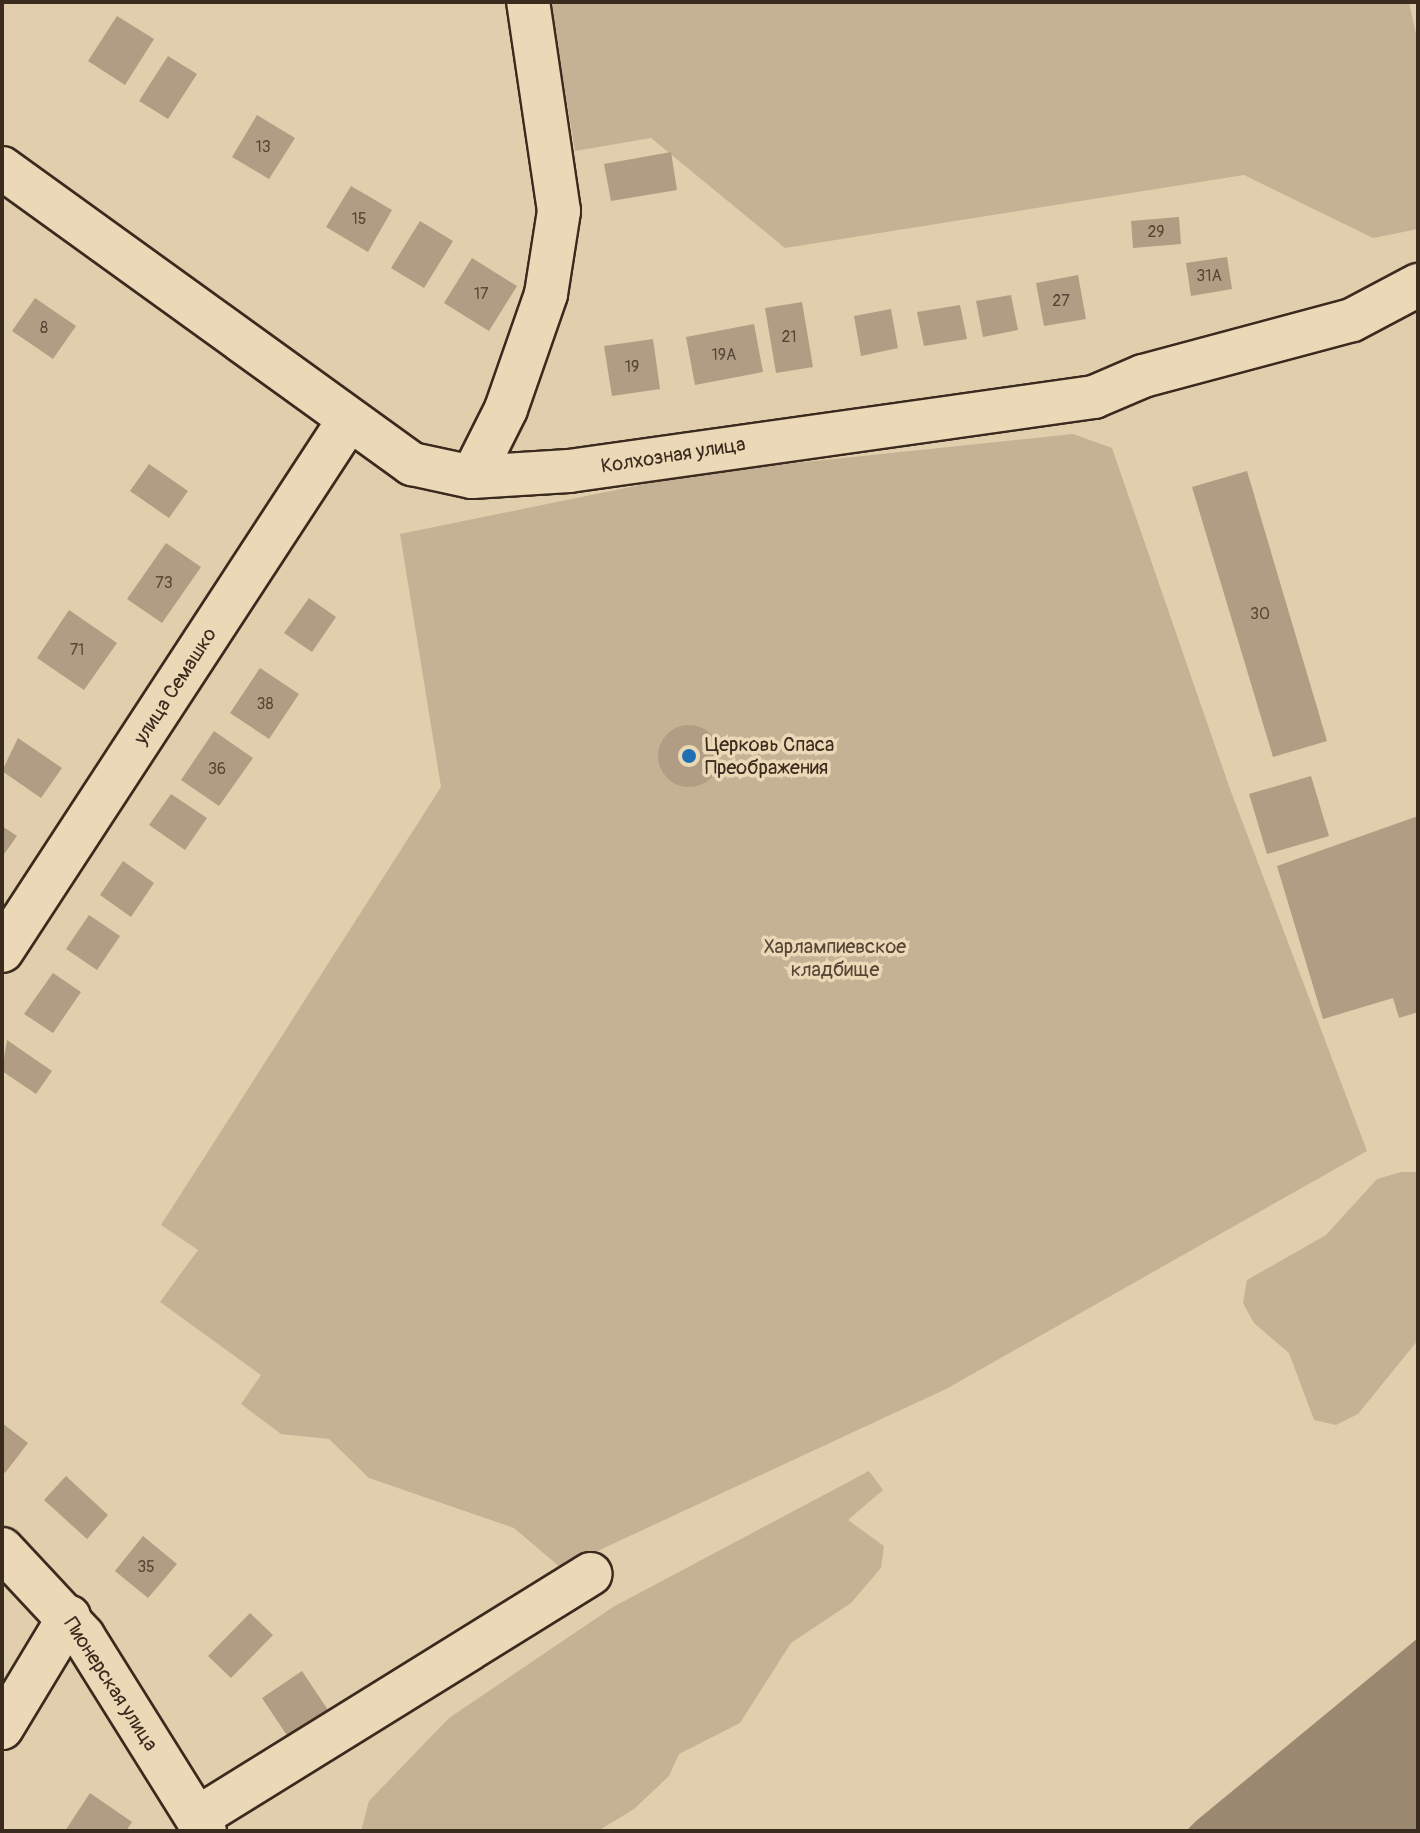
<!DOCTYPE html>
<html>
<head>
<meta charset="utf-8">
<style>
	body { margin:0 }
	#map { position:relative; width:1420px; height:1833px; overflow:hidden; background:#e0cead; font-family:Pangolin,sans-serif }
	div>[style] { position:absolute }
	.green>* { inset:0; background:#c5b295 }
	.water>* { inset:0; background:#9a8870 }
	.building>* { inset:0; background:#b09d83 }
	.round { border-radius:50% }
	.roads { filter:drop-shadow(2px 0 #3b2a1e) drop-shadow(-2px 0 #3b2a1e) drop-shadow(0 2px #3b2a1e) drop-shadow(0 -2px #3b2a1e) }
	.minor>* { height:42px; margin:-21px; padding:0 21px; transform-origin:21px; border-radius:21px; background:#ebd8b6 }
	.dots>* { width:22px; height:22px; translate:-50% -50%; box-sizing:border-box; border:4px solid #ebd8b6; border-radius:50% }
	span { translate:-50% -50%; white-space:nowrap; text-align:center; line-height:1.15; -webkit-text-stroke:7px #ebd8b6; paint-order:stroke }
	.number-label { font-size:16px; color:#584737 }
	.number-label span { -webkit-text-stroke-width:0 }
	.street-label { font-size:20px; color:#3b2a1e }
	.poi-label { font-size:20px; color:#3b2a1e }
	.left { translate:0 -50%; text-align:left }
	.park-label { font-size:20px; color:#574536 }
	.frame { position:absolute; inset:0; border:4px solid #3b2a1e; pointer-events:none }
</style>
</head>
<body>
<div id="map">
	<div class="green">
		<div style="clip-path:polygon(550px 2px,1409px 2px,1418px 43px,1418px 229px,1373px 238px,1244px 175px,785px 248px,651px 138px,575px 151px)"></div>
		<div style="clip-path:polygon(1073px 434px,1112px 448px,1230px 789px,1367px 1151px,946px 1389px,561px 1568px,514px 1528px,369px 1478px,329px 1439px,281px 1434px,241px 1404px,261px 1375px,160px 1302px,198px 1250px,161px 1225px,441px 787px,400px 534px,699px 473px)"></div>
		<div style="clip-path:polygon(1401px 1172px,1418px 1172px,1418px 1340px,1358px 1414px,1336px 1425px,1314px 1420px,1289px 1353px,1254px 1323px,1243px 1303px,1247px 1280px,1326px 1235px,1377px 1179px)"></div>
		<div style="clip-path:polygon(869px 1471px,883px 1490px,848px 1520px,884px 1546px,881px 1568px,851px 1603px,791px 1643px,740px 1723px,679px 1754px,669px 1776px,634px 1809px,598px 1831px,361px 1831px,369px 1801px,449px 1718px,613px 1607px)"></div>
	</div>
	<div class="water">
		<div style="clip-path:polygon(1418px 1638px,1418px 1831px,1186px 1831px,1196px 1821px)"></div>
	</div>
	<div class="building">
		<div style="clip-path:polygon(117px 16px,154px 39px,125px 85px,88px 61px)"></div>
		<div style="clip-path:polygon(168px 56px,197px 74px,168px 119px,139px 101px)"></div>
		<div style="clip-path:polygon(257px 115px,295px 138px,269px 179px,232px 157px)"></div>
		<div style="clip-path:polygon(671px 152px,677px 190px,611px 201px,604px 164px)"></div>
		<div style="clip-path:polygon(351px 186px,392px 210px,368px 252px,326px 227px)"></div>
		<div style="clip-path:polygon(1179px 217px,1181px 244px,1133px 248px,1131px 221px)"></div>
		<div style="clip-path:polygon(420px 221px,453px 241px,424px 288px,391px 268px)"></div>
		<div style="clip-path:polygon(1227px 257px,1232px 289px,1191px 296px,1186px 263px)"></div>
		<div style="clip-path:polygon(472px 258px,517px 286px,489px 331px,444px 303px)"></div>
		<div style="clip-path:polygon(1078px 275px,1086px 319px,1044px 326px,1036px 283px)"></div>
		<div style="clip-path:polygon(1011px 295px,1018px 330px,983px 337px,976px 301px)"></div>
		<div style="clip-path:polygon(35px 298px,76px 326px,53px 359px,12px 331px)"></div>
		<div style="clip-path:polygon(802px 302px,813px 367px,776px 373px,765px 308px)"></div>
		<div style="clip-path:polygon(960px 305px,967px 339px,924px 346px,917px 312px)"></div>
		<div style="clip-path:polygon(891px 309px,898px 348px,861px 356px,854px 316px)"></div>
		<div style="clip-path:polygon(754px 324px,763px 372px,695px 385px,686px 337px)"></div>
		<div style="clip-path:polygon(653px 339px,660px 389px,612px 396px,604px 346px)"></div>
		<div style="clip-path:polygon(149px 464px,188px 491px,169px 518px,130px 491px)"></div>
		<div style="clip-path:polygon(1247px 471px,1327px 741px,1273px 757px,1192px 487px)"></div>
		<div style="clip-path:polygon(166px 543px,201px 567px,162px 623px,127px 599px)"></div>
		<div style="clip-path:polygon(309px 598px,336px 617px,312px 652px,284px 633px)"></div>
		<div style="clip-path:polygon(69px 610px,117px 643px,84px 690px,37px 658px)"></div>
		<div style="clip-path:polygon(260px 668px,299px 694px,269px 739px,230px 713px)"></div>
		<div class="round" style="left:658px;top:725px;width:62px;height:62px"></div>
		<div style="clip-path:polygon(214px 731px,253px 758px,219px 806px,181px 780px)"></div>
		<div style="clip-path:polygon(18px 738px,62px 768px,41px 798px,2px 771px)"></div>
		<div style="clip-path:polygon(1311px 776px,1329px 836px,1267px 854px,1249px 794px)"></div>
		<div style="clip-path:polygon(171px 794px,207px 818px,185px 850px,149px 825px)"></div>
		<div style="clip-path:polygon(1418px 816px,1418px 1012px,1399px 1018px,1393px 998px,1323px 1019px,1277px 866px)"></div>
		<div style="clip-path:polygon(2px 826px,17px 836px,2px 857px)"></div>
		<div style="clip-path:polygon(123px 861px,154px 883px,131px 917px,100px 895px)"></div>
		<div style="clip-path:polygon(89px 915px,120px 936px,97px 970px,66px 949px)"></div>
		<div style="clip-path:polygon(53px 973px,81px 992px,53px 1033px,24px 1014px)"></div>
		<div style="clip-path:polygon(7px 1040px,52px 1071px,36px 1094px,2px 1071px)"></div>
		<div style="clip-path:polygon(2px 1423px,28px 1443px,5px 1473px,2px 1470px)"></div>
		<div style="clip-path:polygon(66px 1476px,108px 1515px,87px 1539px,44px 1500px)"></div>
		<div style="clip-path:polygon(143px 1536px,177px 1564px,148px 1598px,115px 1571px)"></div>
		<div style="clip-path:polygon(250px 1613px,273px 1635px,231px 1678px,208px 1656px)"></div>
		<div style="clip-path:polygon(302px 1671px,330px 1713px,290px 1740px,262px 1698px)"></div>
		<div style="clip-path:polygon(90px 1793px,132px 1822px,126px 1831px,65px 1831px)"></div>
	</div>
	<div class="roads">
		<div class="minor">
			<div style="left:2px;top:168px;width:506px;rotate:35.83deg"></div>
			<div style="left:412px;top:464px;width:61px;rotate:12.2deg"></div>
			<div style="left:472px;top:477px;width:97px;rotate:-3.5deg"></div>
			<div style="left:569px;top:471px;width:530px;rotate:-8.02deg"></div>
			<div style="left:1094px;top:397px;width:53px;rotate:-23.2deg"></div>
			<div style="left:1143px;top:376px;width:216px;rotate:-15deg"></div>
			<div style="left:1352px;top:320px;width:75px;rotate:-27.9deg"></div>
			<div style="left:472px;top:477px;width:76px;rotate:-63.4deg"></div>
			<div style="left:506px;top:409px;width:122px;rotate:-70.8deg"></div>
			<div style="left:546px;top:294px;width:84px;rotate:-81.1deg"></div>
			<div style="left:559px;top:211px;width:211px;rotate:-98.4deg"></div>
			<div style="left:2px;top:951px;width:633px;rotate:-56.86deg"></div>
			<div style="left:2px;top:1549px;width:119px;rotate:47deg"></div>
			<div style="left:83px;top:1636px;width:230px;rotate:58deg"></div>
			<div style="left:2px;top:1728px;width:130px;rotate:-58.9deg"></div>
			<div style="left:197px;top:1818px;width:463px;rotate:-31.8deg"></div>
		</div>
	</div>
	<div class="dots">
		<div style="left:689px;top:756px;background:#1f6fb2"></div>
	</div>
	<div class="number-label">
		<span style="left:263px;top:147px">13</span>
		<span style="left:359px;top:219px">15</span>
		<span style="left:1156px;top:232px">29</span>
		<span style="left:1209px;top:276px">31А</span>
		<span style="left:481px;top:294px">17</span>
		<span style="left:1061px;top:301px">27</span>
		<span style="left:44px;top:328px">8</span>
		<span style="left:789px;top:337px">21</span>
		<span style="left:724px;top:355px">19А</span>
		<span style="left:632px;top:367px">19</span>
		<span style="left:164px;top:583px">73</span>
		<span style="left:1260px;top:614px">30</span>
		<span style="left:77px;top:650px">71</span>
		<span style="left:265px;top:704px">38</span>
		<span style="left:217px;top:769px">36</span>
		<span style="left:146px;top:1567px">35</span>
	</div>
	<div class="street-label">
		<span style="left:673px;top:455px;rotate:-9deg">Колхозная улица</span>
		<span style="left:175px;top:686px;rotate:-57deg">улица Семашко</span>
		<span style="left:111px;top:1684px;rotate:57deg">Пионерская улица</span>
	</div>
	<div class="poi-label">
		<span class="left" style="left:705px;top:756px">Церковь Спаса<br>Преображения</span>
	</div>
	<div class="park-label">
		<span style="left:835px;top:958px">Харлампиевское<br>кладбище</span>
	</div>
	<div class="frame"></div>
</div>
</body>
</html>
